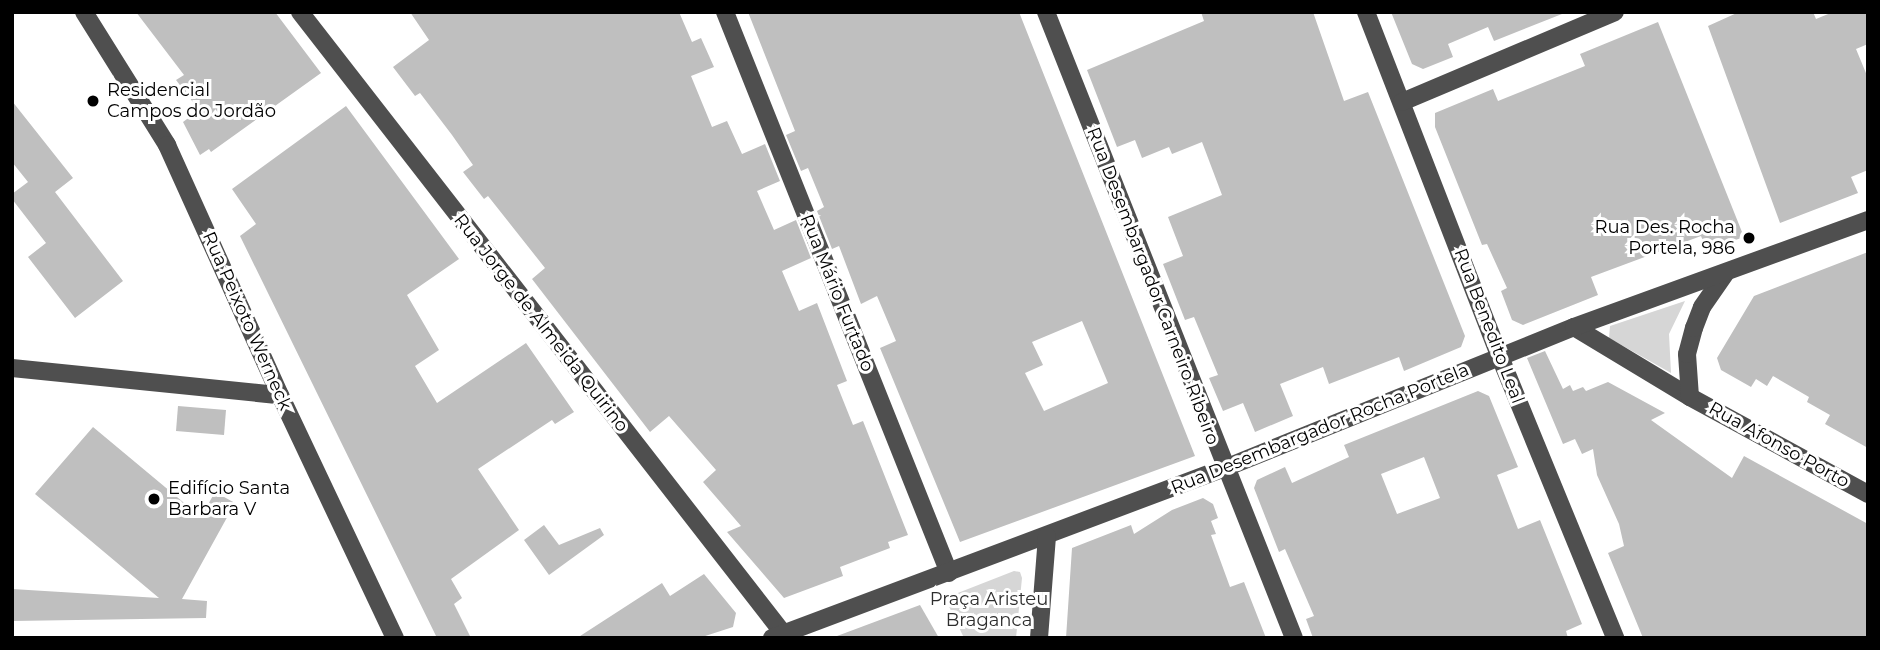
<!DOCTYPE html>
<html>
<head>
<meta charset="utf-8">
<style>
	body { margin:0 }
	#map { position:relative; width:1880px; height:650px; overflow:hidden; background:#fff; font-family:Montserrat,sans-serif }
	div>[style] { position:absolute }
	.green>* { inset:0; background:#d6d6d6 }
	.building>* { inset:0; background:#bfbfbf }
	.minor>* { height:18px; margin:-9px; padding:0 9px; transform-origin:9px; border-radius:9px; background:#4f4f4f }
	.dots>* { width:19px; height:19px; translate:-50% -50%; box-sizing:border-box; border:4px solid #fff; border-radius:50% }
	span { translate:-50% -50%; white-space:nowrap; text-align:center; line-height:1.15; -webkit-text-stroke:6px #fff; paint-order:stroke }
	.poi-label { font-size:18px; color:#000 }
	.left { translate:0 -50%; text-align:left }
	.right { translate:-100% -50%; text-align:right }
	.street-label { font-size:18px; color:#000 }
	.park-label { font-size:18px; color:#2d2d2d }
	.frame { position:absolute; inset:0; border:14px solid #000; pointer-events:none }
</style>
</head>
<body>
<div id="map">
	<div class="green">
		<div style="clip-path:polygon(1685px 301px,1669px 334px,1671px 373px,1609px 338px,1610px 326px)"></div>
		<div style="clip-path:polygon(1014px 571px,1020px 572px,1022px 578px,1016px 638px,964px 638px,945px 598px)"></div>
	</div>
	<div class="building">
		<div style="clip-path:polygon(136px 12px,275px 12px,321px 73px,211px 152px,209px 149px,200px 155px,183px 122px,199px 110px,176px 80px,184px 75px)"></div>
		<div style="clip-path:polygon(410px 12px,679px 12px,692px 42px,701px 38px,714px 67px,691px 76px,712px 127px,727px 121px,742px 154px,765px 144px,780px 181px,757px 191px,774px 230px,796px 220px,811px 258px,782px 271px,799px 311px,817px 303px,847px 381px,837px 385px,853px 425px,863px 421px,908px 535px,888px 542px,890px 548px,840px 567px,843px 576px,784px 598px,727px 532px,741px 526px,703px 482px,716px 470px,669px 416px,650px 432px,532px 279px,545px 268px,488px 196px,484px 199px,463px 172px,473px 165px,452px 135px,420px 93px,415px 96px,393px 67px,429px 40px)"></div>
		<div style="clip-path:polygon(evenodd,748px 12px,1019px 12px,1195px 456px,960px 542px,880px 348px,896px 341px,877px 296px,861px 304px,839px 246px,832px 249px,817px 211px,824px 207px,808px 168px,801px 171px,786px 135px,795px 131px,748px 12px,1082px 321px,1108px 383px,1044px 411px,1025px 373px,1043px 365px,1032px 342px,1082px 321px)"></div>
		<div style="clip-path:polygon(1201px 12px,1313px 12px,1344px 101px,1368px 92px,1465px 336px,1461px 347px,1404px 371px,1399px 357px,1329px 384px,1323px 367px,1280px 384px,1293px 416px,1255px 432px,1243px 403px,1223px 411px,1209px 378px,1218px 375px,1194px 317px,1185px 320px,1163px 264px,1183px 256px,1168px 217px,1222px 195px,1202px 142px,1172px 154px,1169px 147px,1142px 158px,1135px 140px,1117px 147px,1087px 70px,1204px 21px)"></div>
		<div style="clip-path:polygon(1391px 12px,1562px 12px,1562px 14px,1494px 41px,1488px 27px,1448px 44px,1453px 57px,1423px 69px,1412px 64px)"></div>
		<div style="clip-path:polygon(1739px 12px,1813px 12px,1816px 19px,1833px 12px,1868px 12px,1868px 44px,1856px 49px,1868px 78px,1868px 170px,1851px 177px,1858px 193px,1780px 223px,1708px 26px)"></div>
		<div style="clip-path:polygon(1658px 22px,1744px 237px,1707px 250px,1701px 236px,1591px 277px,1598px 295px,1523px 325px,1512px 320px,1501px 291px,1507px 288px,1487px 244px,1482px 245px,1435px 127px,1435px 113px,1493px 89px,1498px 101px,1585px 66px,1580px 54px)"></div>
		<div style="clip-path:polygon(12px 101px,73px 178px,55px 192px,123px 281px,75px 318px,28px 257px,46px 243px,12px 199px,12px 194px,28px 182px,12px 162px)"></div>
		<div style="clip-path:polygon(346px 106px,459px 259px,407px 295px,439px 350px,415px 366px,437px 403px,526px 343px,574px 412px,555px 424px,552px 420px,478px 469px,519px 530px,451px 579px,462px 598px,454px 604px,471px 638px,437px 638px,240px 236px,256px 224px,232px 189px)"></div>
		<div style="clip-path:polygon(1868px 252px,1868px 448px,1825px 424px,1830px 415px,1807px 402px,1809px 397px,1773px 376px,1767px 386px,1756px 379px,1751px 387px,1721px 370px,1717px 358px,1754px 296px)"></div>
		<div style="clip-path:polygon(1545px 351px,1563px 389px,1570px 385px,1573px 391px,1583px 387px,1586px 391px,1608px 382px,1665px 413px,1651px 420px,1732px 478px,1744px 456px,1868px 524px,1868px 638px,1643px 638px,1608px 553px,1624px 546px,1619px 524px,1597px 475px,1593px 449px,1582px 454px,1575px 439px,1563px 444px,1527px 358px)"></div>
		<div style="clip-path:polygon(evenodd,1478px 391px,1489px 396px,1518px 467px,1497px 475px,1518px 529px,1540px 520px,1582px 624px,1566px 631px,1568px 638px,1313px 638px,1306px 619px,1314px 616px,1285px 549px,1279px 552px,1254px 488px,1257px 480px,1285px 467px,1292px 483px,1349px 457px,1344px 445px,1478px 391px,1424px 457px,1440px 498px,1397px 514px,1381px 474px,1424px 457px)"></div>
		<div style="clip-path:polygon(178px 406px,226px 410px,224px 435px,176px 431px)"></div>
		<div style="clip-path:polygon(93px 427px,201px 517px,215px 492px,235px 503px,182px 599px,207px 601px,206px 618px,12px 621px,12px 589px,159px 598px,35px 494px)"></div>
		<div style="clip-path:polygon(1203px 498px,1213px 504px,1218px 518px,1211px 521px,1216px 534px,1211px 535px,1230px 587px,1244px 582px,1266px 638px,1066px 638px,1072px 548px,1131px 525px,1134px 534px,1172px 510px)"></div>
		<div style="clip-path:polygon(544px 525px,559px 545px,600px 528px,604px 535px,549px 575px,524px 540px)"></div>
		<div style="clip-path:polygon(704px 574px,736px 613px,733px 627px,699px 638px,577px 638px,662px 583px,670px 596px)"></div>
		<div style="clip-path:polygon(920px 605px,939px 638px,837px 638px,837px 636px)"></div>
	</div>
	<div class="minor">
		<div style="left:84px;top:12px;width:157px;rotate:58deg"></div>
		<div style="left:167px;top:145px;width:274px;rotate:65.7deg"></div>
		<div style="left:280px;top:395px;width:269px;rotate:64.7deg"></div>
		<div style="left:300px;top:12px;width:787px;rotate:52.13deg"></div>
		<div style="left:725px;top:12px;width:604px;rotate:68.23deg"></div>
		<div style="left:1046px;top:12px;width:673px;rotate:68.39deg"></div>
		<div style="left:1366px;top:12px;width:370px;rotate:68.8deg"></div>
		<div style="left:1500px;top:357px;width:304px;rotate:67.7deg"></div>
		<div style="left:1402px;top:102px;width:231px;rotate:-22.9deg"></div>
		<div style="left:1574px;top:327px;width:135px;rotate:31.1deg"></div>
		<div style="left:1690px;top:397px;width:203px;rotate:28.6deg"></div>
		<div style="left:12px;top:368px;width:269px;rotate:5.8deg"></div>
		<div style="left:1690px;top:397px;width:43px;rotate:-94deg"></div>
		<div style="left:1687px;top:354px;width:27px;rotate:-75deg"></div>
		<div style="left:1694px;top:328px;width:22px;rotate:-69deg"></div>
		<div style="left:1702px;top:307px;width:40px;rotate:-55.1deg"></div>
		<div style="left:772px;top:638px;width:484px;rotate:-20.6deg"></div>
		<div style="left:1225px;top:468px;width:376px;rotate:-22deg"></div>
		<div style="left:1574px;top:327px;width:313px;rotate:-20deg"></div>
		<div style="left:1039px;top:638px;width:102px;rotate:-85.5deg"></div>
	</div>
	<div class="dots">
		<div style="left:93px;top:101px;background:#000"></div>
		<div style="left:1749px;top:238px;background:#000"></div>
		<div style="left:154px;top:499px;background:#000"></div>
	</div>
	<div class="poi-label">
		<span class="left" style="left:107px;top:101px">Residencial<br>Campos do Jordão</span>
		<span class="right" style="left:1735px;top:238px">Rua Des. Rocha<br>Portela, 986</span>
		<span class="left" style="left:168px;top:499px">Edifício Santa<br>Barbara V</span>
	</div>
	<div class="street-label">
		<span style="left:1153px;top:286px;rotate:69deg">Rua Desembargador Carneiro Ribeiro</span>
		<span style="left:837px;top:293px;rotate:68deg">Rua Mário Furtado</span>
		<span style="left:247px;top:321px;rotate:66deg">Rua Peixoto Werneck</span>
		<span style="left:541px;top:323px;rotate:52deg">Rua Jorge de Almeida Quirino</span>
		<span style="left:1489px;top:326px;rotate:69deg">Rua Benedito Leal</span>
		<span style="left:1320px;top:429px;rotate:-22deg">Rua Desembargador Rocha Portela</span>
		<span style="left:1779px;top:445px;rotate:29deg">Rua Afonso Porto</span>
	</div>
	<div class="park-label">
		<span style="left:989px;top:610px">Praça Aristeu<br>Braganca</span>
	</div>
	<div class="frame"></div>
</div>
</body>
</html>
